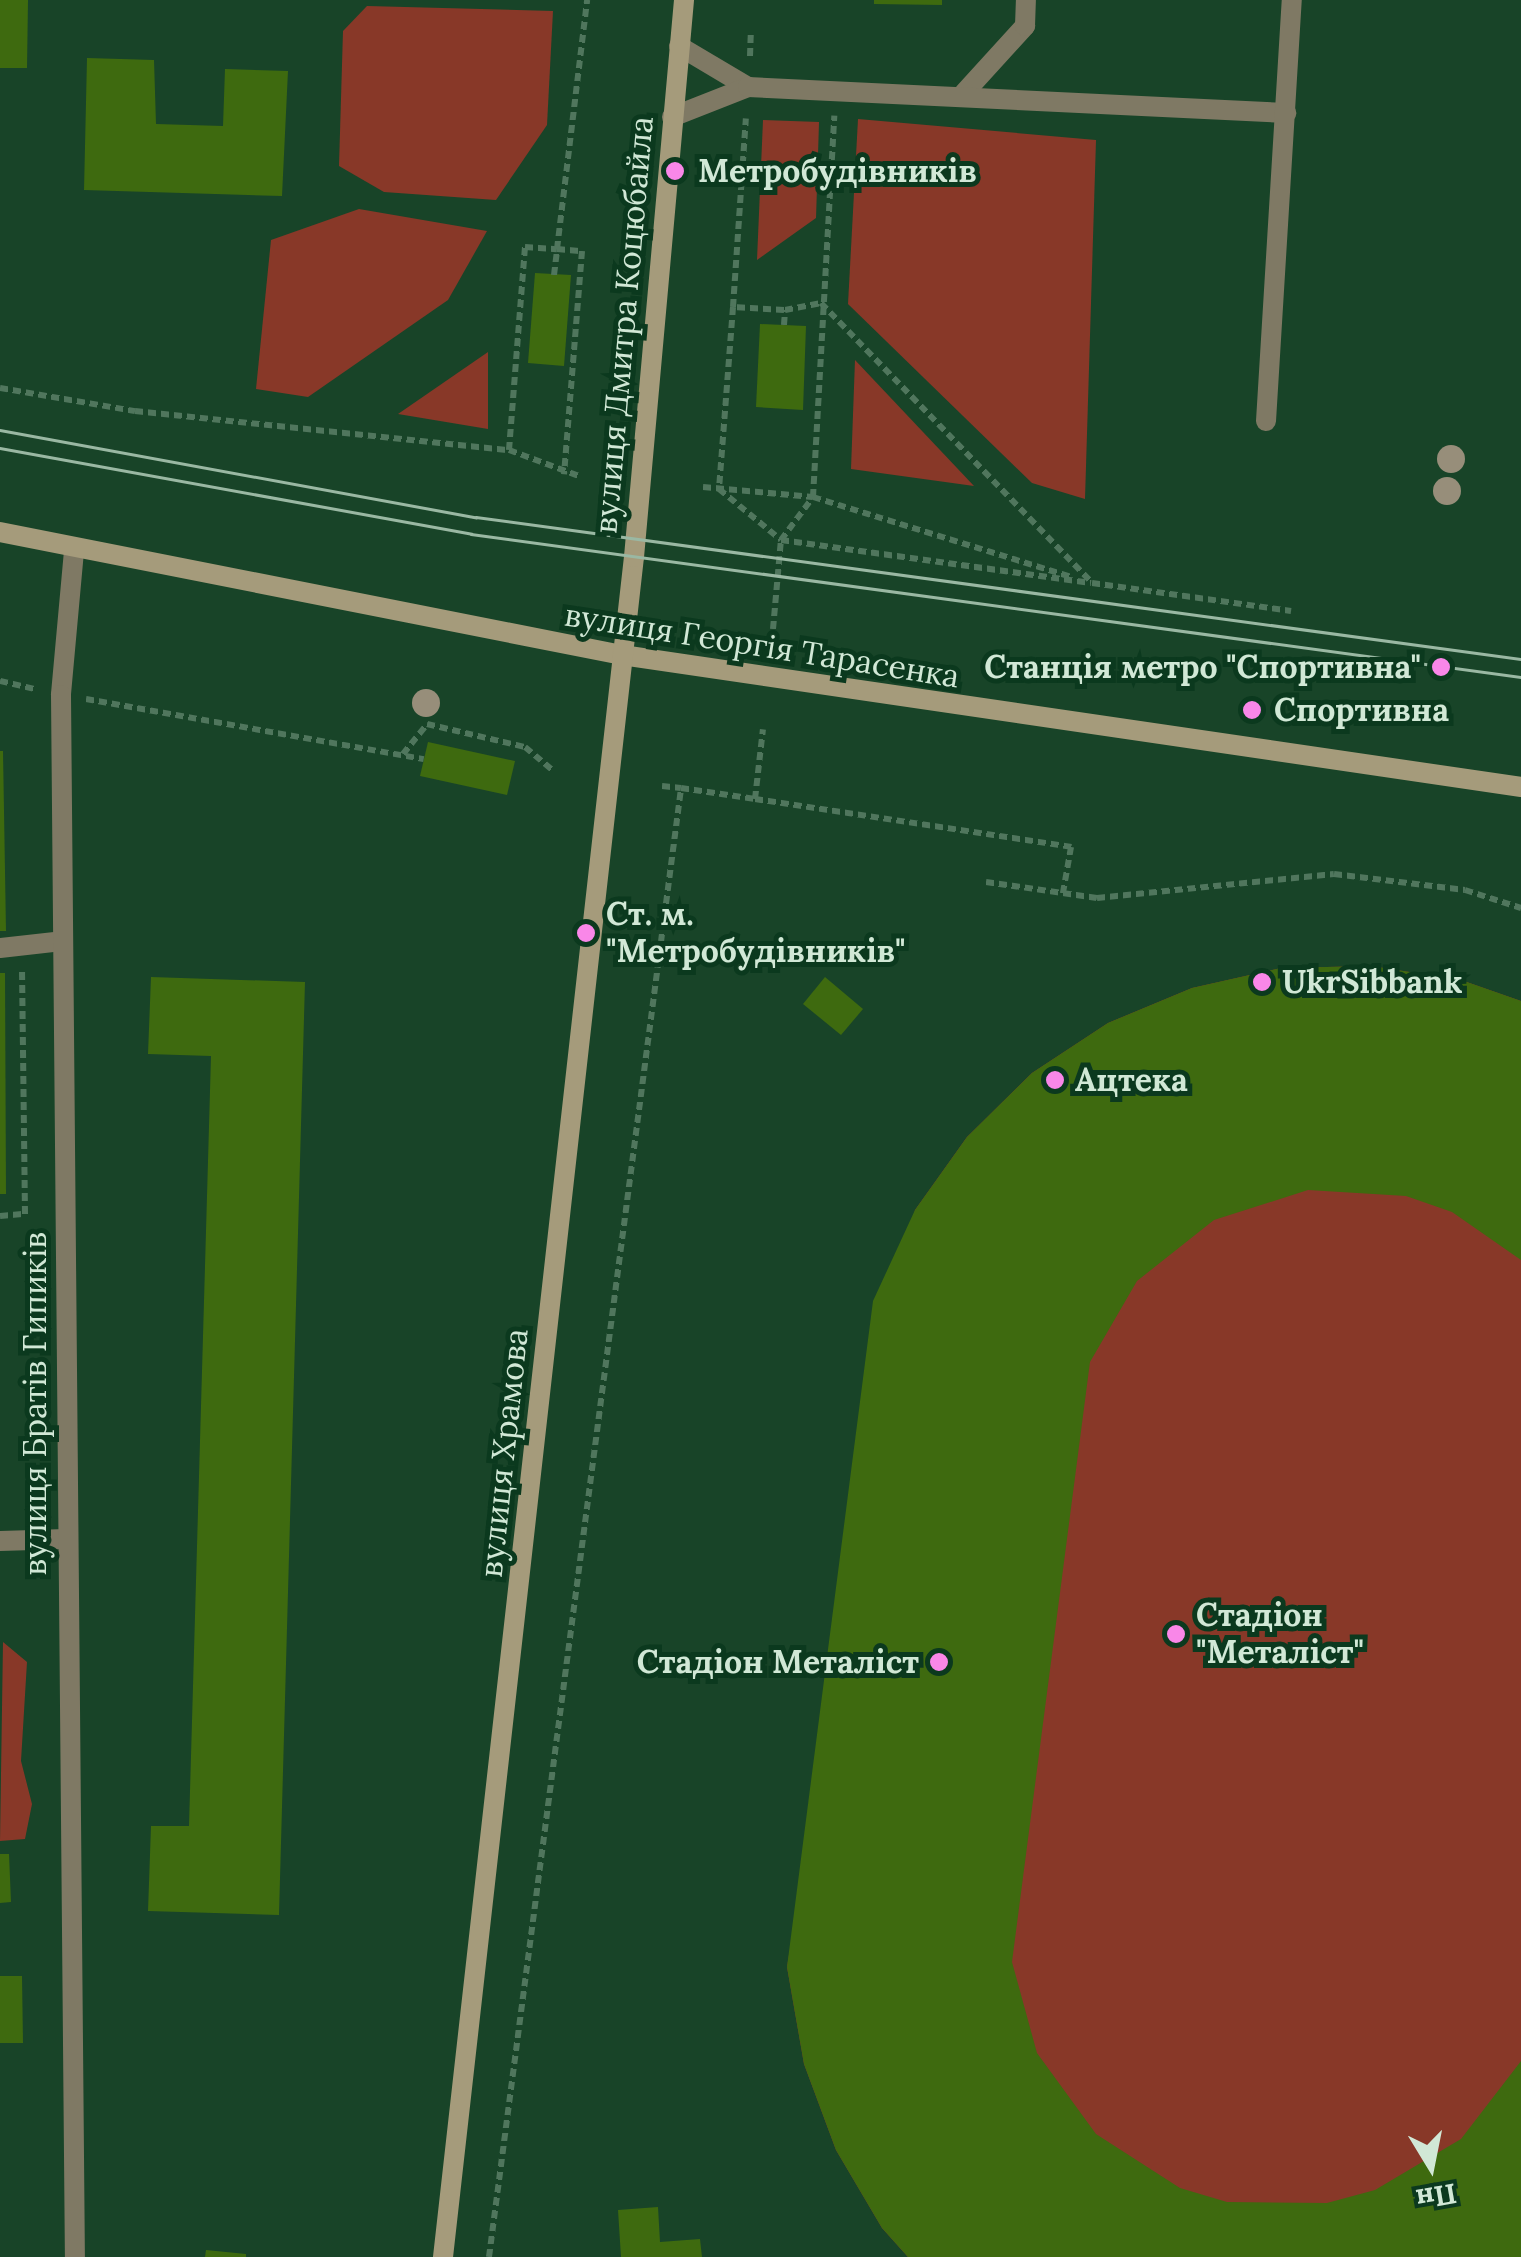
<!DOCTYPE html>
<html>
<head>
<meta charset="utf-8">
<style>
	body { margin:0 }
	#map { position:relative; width:1521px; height:2257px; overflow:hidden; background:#184428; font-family:Lora,serif }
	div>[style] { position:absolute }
	.green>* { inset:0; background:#883828 }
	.building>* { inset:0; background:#3e6a0f }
	.path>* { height:6px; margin-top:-3px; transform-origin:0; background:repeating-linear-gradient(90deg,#50765d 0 8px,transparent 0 13px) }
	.lane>* { height:20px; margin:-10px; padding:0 10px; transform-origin:10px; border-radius:10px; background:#7f7964 }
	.street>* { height:20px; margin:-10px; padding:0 10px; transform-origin:10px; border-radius:10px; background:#7f7964 }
	.secondary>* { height:20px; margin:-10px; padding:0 10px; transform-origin:10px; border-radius:10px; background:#a59b7b }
	.tram>* { height:2.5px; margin:-1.25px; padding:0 1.25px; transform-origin:1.25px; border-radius:1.25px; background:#9ab8a3 }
	.trees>* { width:28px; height:28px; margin:-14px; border-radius:50%; background:#978e7a }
	.dots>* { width:28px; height:28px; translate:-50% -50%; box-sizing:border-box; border:5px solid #0b391e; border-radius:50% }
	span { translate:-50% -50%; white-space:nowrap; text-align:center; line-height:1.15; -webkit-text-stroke:10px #0b391e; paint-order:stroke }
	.poi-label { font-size:32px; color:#d1e8d6; font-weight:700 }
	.left { translate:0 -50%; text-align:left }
	.right { translate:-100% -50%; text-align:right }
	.street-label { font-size:32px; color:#d1e8d6 }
	.north { position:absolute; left:1381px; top:2117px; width:100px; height:100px; -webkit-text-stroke:8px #0b391e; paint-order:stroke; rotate:170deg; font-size:28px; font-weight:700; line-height:40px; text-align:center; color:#d1e8d6 }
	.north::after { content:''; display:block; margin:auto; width:35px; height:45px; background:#d1e8d6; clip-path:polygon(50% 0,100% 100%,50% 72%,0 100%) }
</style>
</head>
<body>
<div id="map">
	<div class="green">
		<div style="clip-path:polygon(367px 6px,553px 11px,547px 125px,496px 200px,384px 192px,339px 166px,343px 31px)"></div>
		<div style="clip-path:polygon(858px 119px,1096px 140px,1085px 499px,1032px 483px,848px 304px)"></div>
		<div style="clip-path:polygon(763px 120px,819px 122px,816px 218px,757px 260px)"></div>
		<div style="clip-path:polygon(359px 209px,487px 231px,448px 300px,308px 397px,256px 389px,271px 240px)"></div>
		<div style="clip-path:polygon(488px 352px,488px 429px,398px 414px)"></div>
		<div style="clip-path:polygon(855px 360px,974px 486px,851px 469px)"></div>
		<div style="clip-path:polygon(1371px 966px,1461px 980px,1521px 1001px,1521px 2257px,908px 2257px,882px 2228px,836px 2150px,804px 2064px,787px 1967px,915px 1210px,967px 1137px,1032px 1073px,1108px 1023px,1192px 988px,1281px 968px)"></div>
		<div style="clip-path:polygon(3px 1642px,27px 1662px,21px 1761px,32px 1804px,25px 1839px,0 1841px)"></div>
	</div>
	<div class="building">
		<div style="clip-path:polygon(0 0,28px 0,27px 68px,0 68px)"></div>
		<div style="clip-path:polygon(874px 0,942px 0,942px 5px,874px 4px)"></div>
		<div style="clip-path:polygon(87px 58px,154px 60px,156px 124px,223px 126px,225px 69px,288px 71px,282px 196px,84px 190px)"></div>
		<div style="clip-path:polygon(535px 273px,571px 275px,564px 366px,528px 363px)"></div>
		<div style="clip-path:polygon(760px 324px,806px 326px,803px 410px,756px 407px)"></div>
		<div style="clip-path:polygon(428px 742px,515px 761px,507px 795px,420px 776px)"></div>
		<div style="clip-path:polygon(0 751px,3px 751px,6px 931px,0 931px)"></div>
		<div style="clip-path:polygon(1371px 966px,1461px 980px,1521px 1001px,1521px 1260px,1452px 1212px,1406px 1196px,1308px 1190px,1214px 1220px,1137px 1281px,1090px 1362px,1012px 1962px,1037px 2053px,1096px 2134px,1180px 2188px,1227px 2202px,1327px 2203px,1375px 2190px,1461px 2139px,1521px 2061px,1521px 2257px,908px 2257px,882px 2228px,836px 2150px,804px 2064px,787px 1967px,873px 1301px,915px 1210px,967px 1137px,1032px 1073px,1108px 1023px,1192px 988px,1281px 968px)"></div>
		<div style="clip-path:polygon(0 973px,5px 973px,6px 1194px,0 1194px)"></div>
		<div style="clip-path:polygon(151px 977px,305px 982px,279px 1915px,148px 1911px,151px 1826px,189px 1826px,211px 1056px,148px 1054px)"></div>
		<div style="clip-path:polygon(825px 977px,863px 1009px,841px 1035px,803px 1004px)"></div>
		<div style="clip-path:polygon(0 1854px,9px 1854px,11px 1902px,0 1903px)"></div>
		<div style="clip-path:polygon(0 1976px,22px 1976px,23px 2043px,0 2043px)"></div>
		<div style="clip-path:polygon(658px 2207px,660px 2242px,700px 2239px,702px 2257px,621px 2257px,618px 2210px)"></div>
		<div style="clip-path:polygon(206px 2250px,246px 2254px,246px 2257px,205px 2257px)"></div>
	</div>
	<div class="path">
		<div style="left:750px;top:56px;width:26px;rotate:-88deg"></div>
		<div style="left:554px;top:275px;width:26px;rotate:-83deg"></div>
		<div style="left:557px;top:249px;width:25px;rotate:5deg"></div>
		<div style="left:582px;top:251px;width:224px;rotate:94.6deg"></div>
		<div style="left:733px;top:307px;width:189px;rotate:-86.1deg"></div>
		<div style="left:784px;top:310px;width:51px;rotate:-176.6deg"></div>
		<div style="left:733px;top:307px;width:183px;rotate:94.4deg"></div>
		<div style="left:719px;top:489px;width:80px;rotate:39.4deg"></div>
		<div style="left:781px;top:540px;width:313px;rotate:7.9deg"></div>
		<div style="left:784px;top:325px;width:15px;rotate:-86deg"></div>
		<div style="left:785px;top:310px;width:37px;rotate:-11deg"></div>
		<div style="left:821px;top:303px;width:390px;rotate:45.9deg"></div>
		<div style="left:1092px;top:583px;width:201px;rotate:8deg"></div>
		<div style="left:0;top:388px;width:137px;rotate:9.7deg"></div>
		<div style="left:135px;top:411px;width:376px;rotate:6deg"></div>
		<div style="left:509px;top:450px;width:204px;rotate:-85.5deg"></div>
		<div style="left:525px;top:247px;width:32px;rotate:4deg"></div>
		<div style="left:557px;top:249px;width:251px;rotate:-83.1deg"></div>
		<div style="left:509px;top:450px;width:75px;rotate:20.4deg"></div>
		<div style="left:703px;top:487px;width:110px;rotate:5.2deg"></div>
		<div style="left:813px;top:497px;width:271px;rotate:17.2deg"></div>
		<div style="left:773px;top:629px;width:89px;rotate:-84.9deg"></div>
		<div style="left:781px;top:540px;width:54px;rotate:-53.3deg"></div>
		<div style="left:813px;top:497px;width:382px;rotate:-86.8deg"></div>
		<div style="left:0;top:681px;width:35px;rotate:13deg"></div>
		<div style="left:86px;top:699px;width:343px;rotate:10.1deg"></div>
		<div style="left:403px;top:754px;width:38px;rotate:-51deg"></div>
		<div style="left:427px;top:724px;width:101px;rotate:13.2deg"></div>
		<div style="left:525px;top:747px;width:38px;rotate:40deg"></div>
		<div style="left:662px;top:786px;width:19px;rotate:6deg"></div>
		<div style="left:755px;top:799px;width:320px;rotate:8.6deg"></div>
		<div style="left:1071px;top:847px;width:47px;rotate:99.9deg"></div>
		<div style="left:986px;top:882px;width:112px;rotate:8.2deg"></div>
		<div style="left:1097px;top:898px;width:238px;rotate:-5.8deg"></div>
		<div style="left:1334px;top:874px;width:132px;rotate:7deg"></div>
		<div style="left:1465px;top:890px;width:59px;rotate:17.8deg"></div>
		<div style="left:0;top:1216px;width:25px;rotate:-5deg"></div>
		<div style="left:25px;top:1214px;width:243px;rotate:-90.7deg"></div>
		<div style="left:489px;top:2257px;width:1481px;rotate:-82.55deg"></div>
		<div style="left:681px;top:788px;width:75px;rotate:8.5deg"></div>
		<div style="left:755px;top:799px;width:70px;rotate:-83.5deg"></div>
	</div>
	<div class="lane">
		<div style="left:679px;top:46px;width:80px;rotate:30.7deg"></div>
		<div style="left:964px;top:93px;width:91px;rotate:-47.7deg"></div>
		<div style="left:1025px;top:26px;width:26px;rotate:-88deg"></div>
		<div style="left:672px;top:117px;width:82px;rotate:-21.5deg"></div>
		<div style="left:748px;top:87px;width:539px;rotate:2.77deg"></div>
		<div style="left:1266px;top:421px;width:422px;rotate:-86.5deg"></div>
		<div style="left:0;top:948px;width:62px;rotate:-6.4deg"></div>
		<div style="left:0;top:1541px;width:66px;rotate:-1.7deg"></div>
	</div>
	<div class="street">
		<div style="left:74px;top:551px;width:145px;rotate:95.2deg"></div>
		<div style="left:61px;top:695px;width:1562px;rotate:89.49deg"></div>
	</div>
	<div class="secondary">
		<div style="left:0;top:532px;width:634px;rotate:11.19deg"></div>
		<div style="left:622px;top:655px;width:909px;rotate:8.35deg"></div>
		<div style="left:443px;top:2257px;width:1711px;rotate:-83.59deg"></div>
		<div style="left:634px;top:557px;width:559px;rotate:-84.87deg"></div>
	</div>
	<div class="tram">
		<div style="left:0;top:430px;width:484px;rotate:10.4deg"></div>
		<div style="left:476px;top:517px;width:1055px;rotate:7.74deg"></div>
		<div style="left:0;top:448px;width:479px;rotate:10.3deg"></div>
		<div style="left:471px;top:534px;width:1060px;rotate:7.76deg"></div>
	</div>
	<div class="trees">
		<div style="left:1451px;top:459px"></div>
		<div style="left:1447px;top:491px"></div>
		<div style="left:426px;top:703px"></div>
	</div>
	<div class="dots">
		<div style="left:675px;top:171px;background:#f987e8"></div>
		<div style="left:1441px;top:667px;background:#f987e8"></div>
		<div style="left:1252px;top:710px;background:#f987e8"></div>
		<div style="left:586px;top:933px;background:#f987e8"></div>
		<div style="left:1262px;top:982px;background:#f987e8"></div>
		<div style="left:1055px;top:1080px;background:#f987e8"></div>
		<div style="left:1176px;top:1634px;background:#f987e8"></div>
		<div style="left:939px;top:1662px;background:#f987e8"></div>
	</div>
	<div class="poi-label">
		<span class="left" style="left:698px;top:171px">Метробудівників</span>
		<span class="right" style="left:1421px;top:667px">Станція метро "Спортивна"</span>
		<span class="left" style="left:1274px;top:710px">Спортивна</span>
		<span class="left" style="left:606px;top:933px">Ст. м.<br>"Метробудівників"</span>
		<span class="left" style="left:1282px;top:982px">UkrSibbank</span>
		<span class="left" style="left:1075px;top:1080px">Ацтека</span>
		<span class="left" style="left:1196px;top:1634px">Стадіон<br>"Металіст"</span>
		<span class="right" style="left:919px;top:1662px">Стадіон Металіст</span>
	</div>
	<div class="street-label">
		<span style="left:624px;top:325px;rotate:-85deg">вулиця Дмитра Коцюбайла</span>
		<span style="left:762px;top:646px;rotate:9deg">вулиця Георгія Тарасенка</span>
		<span style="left:35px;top:1404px;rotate:-90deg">вулиця Братів Гипиків</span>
		<span style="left:504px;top:1453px;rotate:-84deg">вулиця Храмова</span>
	</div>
	<div class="north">Пн</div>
</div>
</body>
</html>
